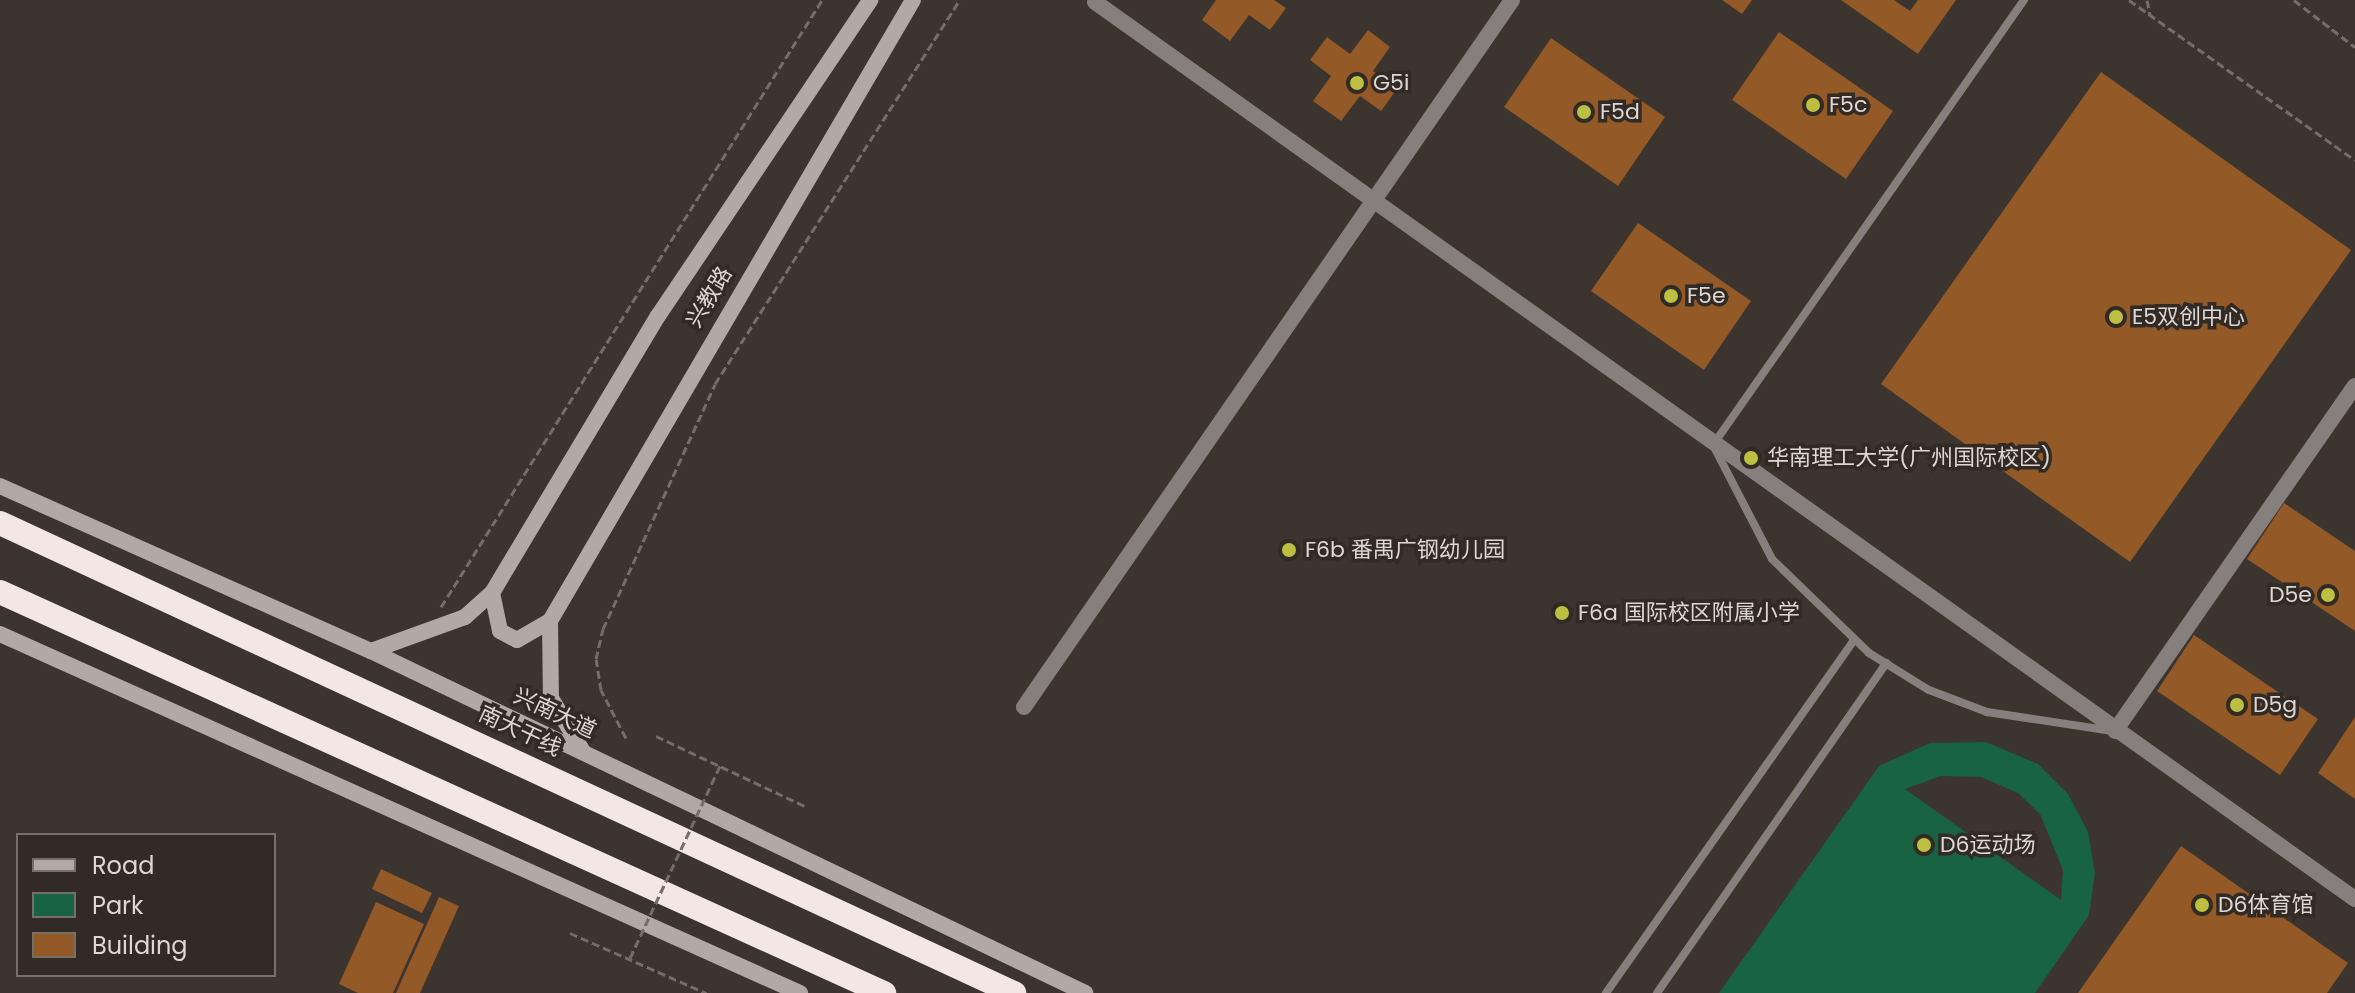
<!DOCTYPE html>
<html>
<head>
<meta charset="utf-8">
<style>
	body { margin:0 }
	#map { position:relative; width:2355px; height:993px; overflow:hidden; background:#3c342e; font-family:Poppins,"Noto Sans SC",sans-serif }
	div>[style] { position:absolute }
	.green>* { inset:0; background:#176342 }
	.building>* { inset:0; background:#935926 }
	.path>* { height:3px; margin-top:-1.5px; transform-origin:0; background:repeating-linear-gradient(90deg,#746d68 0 8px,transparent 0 12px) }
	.lane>* { height:8px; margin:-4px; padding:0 4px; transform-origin:4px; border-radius:4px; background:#85807e }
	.street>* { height:16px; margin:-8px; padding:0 8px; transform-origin:8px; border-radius:8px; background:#85807e }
	.secondary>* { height:16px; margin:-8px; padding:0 8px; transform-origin:8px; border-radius:8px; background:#b2a9a7 }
	.highway>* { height:24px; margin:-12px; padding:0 12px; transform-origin:12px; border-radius:12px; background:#f4e6e2 }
	.path-bridge>* { height:3px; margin-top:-1.5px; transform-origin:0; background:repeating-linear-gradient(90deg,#746d68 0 8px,transparent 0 12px) }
	.dots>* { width:22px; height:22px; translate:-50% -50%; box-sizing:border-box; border:4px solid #322a24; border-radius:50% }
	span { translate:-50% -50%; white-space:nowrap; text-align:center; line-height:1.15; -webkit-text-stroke:7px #322a24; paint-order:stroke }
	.poi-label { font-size:22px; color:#ddd8d4 }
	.left { translate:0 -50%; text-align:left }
	.right { translate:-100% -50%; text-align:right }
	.street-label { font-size:22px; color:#ddd8d4 }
	.legend { position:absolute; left:16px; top:833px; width:260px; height:144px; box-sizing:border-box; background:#322a24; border:2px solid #76706a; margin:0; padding:10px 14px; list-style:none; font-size:24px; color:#ddd8d4 }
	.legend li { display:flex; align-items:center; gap:16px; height:40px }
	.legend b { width:40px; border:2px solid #76706a }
</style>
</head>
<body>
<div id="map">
	<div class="green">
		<div style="clip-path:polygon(evenodd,1986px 742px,2038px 764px,2068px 794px,2088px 832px,2095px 873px,2089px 915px,2035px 993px,1719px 993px,1879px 766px,1930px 743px,1986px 742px,1941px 776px,1981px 777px,2018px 793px,2040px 814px,2063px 870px,2061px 900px,1905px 789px,1941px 776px)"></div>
	</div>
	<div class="building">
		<div style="clip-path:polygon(1216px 0,1274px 0,1286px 8px,1270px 30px,1249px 15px,1230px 41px,1202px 20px)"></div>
		<div style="clip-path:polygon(1722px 0,1752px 0,1742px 14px)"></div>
		<div style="clip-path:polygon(1841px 0,1894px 0,1910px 11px,1918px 0,1956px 0,1918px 54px)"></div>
		<div style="clip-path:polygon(1368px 30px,1390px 47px,1373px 71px,1397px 89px,1381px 111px,1360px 96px,1341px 121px,1313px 101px,1331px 76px,1310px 60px,1327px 37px,1350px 54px)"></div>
		<div style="clip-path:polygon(1779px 32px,1893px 111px,1846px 179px,1732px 100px)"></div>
		<div style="clip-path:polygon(1551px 38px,1665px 117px,1618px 186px,1504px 107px)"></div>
		<div style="clip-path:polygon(2101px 72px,2351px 250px,2130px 562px,1881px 384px)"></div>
		<div style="clip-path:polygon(1638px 223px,1751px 301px,1704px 370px,1591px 291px)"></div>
		<div style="clip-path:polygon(2284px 503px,2355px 551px,2355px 631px,2247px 559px)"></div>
		<div style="clip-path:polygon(2194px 635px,2318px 719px,2280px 775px,2157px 691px)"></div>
		<div style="clip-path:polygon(2355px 717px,2355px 799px,2318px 773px)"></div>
		<div style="clip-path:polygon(2181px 846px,2348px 963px,2327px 993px,2078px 993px)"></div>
		<div style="clip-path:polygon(381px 869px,432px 893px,422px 913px,372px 889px)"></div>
		<div style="clip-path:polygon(439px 897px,459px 906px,420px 993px,396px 993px)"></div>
		<div style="clip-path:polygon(376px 902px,424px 924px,393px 993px,358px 993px,339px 984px)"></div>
	</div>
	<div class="path">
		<div style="left:2129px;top:0;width:277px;rotate:35.3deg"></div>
		<div style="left:2147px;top:0;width:14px;rotate:78deg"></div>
		<div style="left:2294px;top:0;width:77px;rotate:37.6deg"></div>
		<div style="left:441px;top:607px;width:717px;rotate:-57.88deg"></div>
		<div style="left:656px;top:736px;width:167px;rotate:25.2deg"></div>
		<div style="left:626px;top:738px;width:54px;rotate:-117.5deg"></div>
		<div style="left:601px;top:690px;width:31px;rotate:-99deg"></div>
		<div style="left:596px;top:659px;width:31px;rotate:-77deg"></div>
		<div style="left:603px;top:629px;width:269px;rotate:-65.4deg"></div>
		<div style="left:715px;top:384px;width:456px;rotate:-57.5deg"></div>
		<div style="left:570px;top:933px;width:149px;rotate:23.8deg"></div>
	</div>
	<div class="lane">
		<div style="left:2024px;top:0;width:543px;rotate:124.95deg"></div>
		<div style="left:1713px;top:445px;width:128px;rotate:62.6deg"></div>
		<div style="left:1772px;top:559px;width:135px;rotate:44.1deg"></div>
		<div style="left:1869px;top:653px;width:70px;rotate:31.7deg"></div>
		<div style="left:1929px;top:690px;width:62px;rotate:20.8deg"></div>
		<div style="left:1987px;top:712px;width:127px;rotate:8.6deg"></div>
		<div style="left:1606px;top:993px;width:431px;rotate:-54.9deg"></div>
		<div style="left:1657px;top:993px;width:402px;rotate:-55.2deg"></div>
	</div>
	<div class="street">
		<div style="left:1095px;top:2px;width:1547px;rotate:35.45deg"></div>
		<div style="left:1024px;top:707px;width:859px;rotate:-55.38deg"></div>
		<div style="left:2115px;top:731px;width:420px;rotate:-55.2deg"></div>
	</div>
	<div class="secondary">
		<div style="left:0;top:486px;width:406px;rotate:24deg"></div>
		<div style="left:371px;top:651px;width:792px;rotate:25.59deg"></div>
		<div style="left:492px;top:593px;width:39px;rotate:78deg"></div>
		<div style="left:500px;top:631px;width:19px;rotate:28deg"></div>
		<div style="left:517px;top:640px;width:38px;rotate:-30deg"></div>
		<div style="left:550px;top:621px;width:719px;rotate:-59.69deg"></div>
		<div style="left:550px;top:621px;width:77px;rotate:89.3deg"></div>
		<div style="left:551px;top:698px;width:61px;rotate:59.2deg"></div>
		<div style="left:0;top:634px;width:877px;rotate:24.17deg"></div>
		<div style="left:371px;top:651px;width:100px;rotate:-19.9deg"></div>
		<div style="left:465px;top:617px;width:36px;rotate:-42deg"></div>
		<div style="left:492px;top:593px;width:323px;rotate:-59.1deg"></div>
		<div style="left:658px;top:316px;width:381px;rotate:-56.1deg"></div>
	</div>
	<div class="highway">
		<div style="left:0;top:523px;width:1118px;rotate:24.87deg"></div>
		<div style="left:0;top:592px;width:971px;rotate:24.4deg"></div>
	</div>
	<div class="path-bridge">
		<div style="left:630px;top:958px;width:214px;rotate:-64.9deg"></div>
	</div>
	<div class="dots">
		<div style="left:1357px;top:83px;background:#bdbf43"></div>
		<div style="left:1813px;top:105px;background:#bdbf43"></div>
		<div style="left:1584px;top:112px;background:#bdbf43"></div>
		<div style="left:1671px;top:296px;background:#bdbf43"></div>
		<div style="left:2116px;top:317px;background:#bdbf43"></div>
		<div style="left:1751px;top:458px;background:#bdbf43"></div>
		<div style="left:1289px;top:550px;background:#bdbf43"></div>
		<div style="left:2328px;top:595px;background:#bdbf43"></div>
		<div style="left:1562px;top:613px;background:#bdbf43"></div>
		<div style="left:2237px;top:705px;background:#bdbf43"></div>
		<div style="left:1924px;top:845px;background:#bdbf43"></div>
		<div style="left:2202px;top:905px;background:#bdbf43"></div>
	</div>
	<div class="poi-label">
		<span class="left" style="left:1373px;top:83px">G5i</span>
		<span class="left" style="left:1829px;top:105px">F5c</span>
		<span class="left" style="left:1600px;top:112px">F5d</span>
		<span class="left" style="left:1687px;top:296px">F5e</span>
		<span class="left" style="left:2132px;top:317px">E5双创中心</span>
		<span class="left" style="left:1767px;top:458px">华南理工大学(广州国际校区)</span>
		<span class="left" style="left:1305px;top:550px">F6b 番禺广钢幼儿园</span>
		<span class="right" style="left:2312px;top:595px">D5e</span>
		<span class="left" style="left:1578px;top:613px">F6a 国际校区附属小学</span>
		<span class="left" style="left:2253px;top:705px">D5g</span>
		<span class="left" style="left:1940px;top:845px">D6运动场</span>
		<span class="left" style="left:2218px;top:905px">D6体育馆</span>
	</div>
	<div class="street-label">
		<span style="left:709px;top:297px;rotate:-59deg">兴教路</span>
		<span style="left:555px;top:713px;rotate:25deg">兴南大道</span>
		<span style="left:520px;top:731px;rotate:25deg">南大干线</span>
	</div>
	<ul class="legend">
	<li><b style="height:10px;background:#b2a9a7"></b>Road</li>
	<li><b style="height:22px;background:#176342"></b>Park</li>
	<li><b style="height:22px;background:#935926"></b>Building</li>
	</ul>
</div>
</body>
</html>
